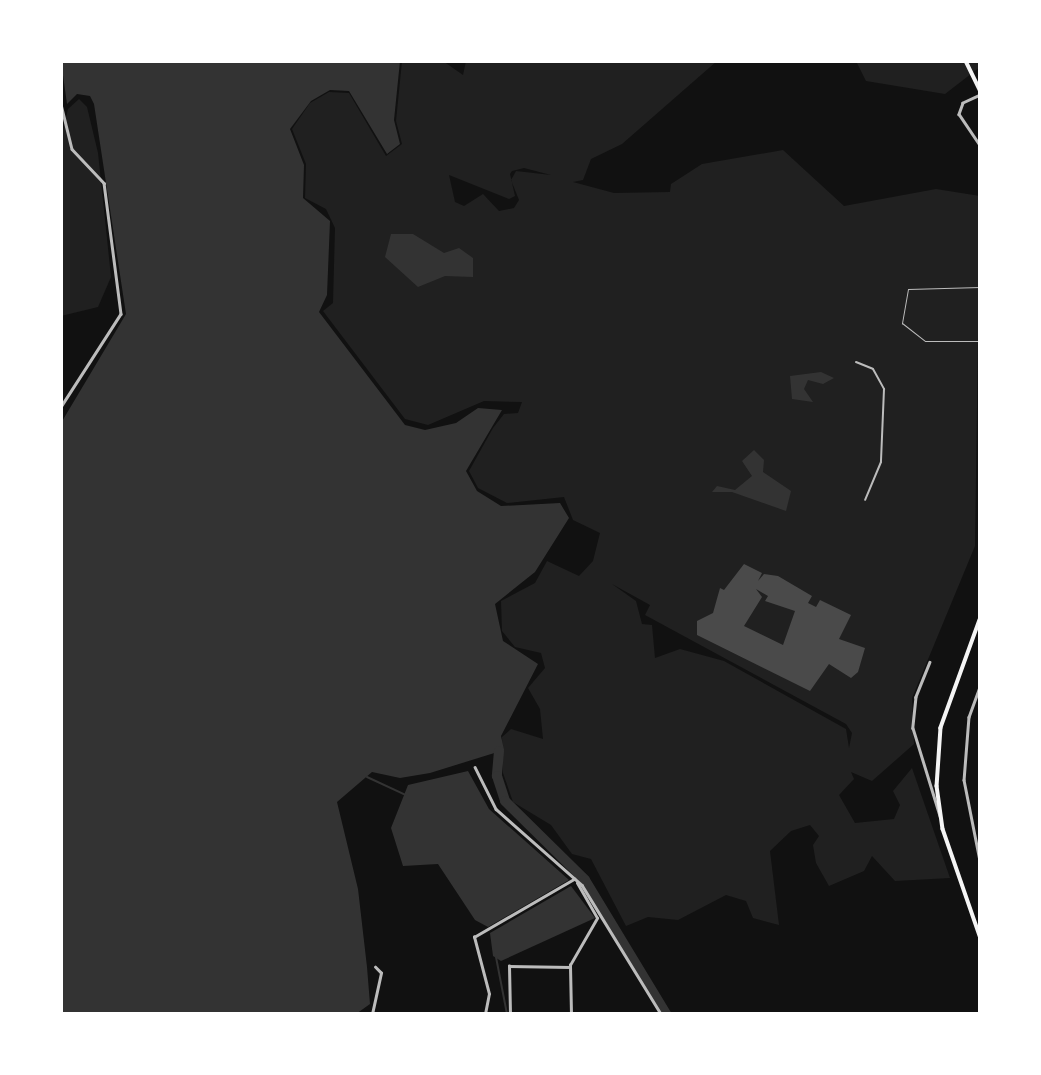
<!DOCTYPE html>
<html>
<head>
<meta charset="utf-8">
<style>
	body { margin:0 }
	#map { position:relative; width:1041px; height:1075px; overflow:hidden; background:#111; font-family:Bitter,serif }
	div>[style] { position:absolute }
	.green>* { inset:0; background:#202020 }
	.water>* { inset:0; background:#333 }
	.stream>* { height:2px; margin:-1px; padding:0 1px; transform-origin:1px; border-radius:1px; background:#333 }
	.river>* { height:10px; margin:-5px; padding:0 5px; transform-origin:5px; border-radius:5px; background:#333 }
	.building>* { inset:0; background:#4a4a4a }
	.service>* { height:1px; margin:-0.5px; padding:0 0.5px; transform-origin:0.5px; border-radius:0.5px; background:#bcbcbc }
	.pedestrian>* { height:2px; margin:-1px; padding:0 1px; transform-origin:1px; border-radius:1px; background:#bcbcbc }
	.minor>* { height:2.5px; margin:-1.25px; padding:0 1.25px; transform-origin:1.25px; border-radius:1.25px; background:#bcbcbc }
	.tertiary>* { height:2.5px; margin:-1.25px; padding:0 1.25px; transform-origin:1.25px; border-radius:1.25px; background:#bcbcbc }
	.secondary>* { height:3.5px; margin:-1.75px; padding:0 1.75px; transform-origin:1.75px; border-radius:1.75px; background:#f5f5f5 }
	span { translate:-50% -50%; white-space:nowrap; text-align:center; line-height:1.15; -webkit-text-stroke:7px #fff; paint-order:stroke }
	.frame { position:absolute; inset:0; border:63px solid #fff; pointer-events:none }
</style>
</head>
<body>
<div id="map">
	<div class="green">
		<div style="clip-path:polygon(evenodd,402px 61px,443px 61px,463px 75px,466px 61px,717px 61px,622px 144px,591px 159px,583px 180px,573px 182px,614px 193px,670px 192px,671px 184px,702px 164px,783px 150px,844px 206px,936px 189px,980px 196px,975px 546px,912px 698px,914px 744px,872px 781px,851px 772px,854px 779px,839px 795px,855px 823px,894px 819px,900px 805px,893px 791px,912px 768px,950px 878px,895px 881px,872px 856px,864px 871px,829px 886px,816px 863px,813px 845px,819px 836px,810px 825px,791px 831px,770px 851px,779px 925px,753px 918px,746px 901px,726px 895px,678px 920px,648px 917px,626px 926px,591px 859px,572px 854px,551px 825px,513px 802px,503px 773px,502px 737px,511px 729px,543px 739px,540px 709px,528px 688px,545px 668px,541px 653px,515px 647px,502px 631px,501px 601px,535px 583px,547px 561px,579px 576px,593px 561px,600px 533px,573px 520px,564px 497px,507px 503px,478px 488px,469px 471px,493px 428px,504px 414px,518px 413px,522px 402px,484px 401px,428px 425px,405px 419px,323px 311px,333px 303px,335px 228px,326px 209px,305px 198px,306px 164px,292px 129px,310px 103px,329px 92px,349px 93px,386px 156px,402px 144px,396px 121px,402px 61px,524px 168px,551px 175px,516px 171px,511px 180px,519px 200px,514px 208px,499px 211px,483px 194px,464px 206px,455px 202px,449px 175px,509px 199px,515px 196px,510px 174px,512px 171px,524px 168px,402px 61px,612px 584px,650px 605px,645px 615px,846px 724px,852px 733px,849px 748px,846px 729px,724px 661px,680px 649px,655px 658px,652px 625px,642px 624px,636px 601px,612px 584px)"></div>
		<div style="clip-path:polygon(856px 61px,979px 61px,980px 67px,945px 94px,866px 81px)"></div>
		<div style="clip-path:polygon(79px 99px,87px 107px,98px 153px,111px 277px,98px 307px,61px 316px,62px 135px,68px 109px)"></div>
	</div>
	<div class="water">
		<div style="clip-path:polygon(61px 61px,400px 61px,394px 120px,400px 144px,387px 154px,349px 91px,330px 90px,311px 101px,290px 129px,304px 165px,303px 198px,330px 221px,327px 295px,319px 312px,405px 425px,425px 430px,456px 423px,478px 408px,502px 410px,466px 471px,477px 491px,501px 506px,560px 503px,569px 518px,535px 572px,495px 604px,503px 641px,538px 664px,501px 736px,504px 750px,430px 773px,400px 778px,372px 772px,337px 802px,358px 889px,367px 967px,370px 1004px,356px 1014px,61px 1014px,61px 423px,126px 314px,94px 104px,90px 96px,77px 94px,67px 104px)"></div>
		<div style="clip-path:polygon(391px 234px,413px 234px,444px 253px,459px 248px,473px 258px,473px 277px,445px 276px,418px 287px,385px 257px)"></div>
		<div style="clip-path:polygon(821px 372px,834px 378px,823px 384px,808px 380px,804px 389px,813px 402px,792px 399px,790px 376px)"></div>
		<div style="clip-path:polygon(754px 450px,764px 460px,763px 472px,791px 491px,786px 511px,732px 492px,712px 492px,717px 486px,735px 490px,752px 476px,742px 461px)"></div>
		<div style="clip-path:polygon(468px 771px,489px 809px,569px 880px,488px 927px,475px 920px,438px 864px,403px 866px,391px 828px,408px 785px)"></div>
		<div style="clip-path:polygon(571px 886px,595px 918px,501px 961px,493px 956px,490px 933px)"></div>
	</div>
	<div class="stream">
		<div style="left:367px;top:777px;width:43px;rotate:24.8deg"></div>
		<div style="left:496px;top:957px;width:58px;rotate:79.1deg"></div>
	</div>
	<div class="river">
		<div style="left:499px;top:751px;width:25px;rotate:95deg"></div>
		<div style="left:497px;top:776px;width:26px;rotate:72deg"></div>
		<div style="left:505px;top:801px;width:112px;rotate:44.6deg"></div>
		<div style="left:585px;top:880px;width:157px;rotate:58.8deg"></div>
	</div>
	<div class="building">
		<div style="clip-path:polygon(evenodd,744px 564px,762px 573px,758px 581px,764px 574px,778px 576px,812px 596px,808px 603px,816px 607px,820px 600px,851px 615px,839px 639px,865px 648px,858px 672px,851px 678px,829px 664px,810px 691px,697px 635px,697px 621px,713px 613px,720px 588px,724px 590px,744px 564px,756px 589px,768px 596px,765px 601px,795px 611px,783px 645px,744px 626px,762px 597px,756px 589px)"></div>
	</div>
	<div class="service">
		<div style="left:980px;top:287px;width:72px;rotate:178.4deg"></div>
		<div style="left:908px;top:289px;width:35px;rotate:100deg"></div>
		<div style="left:902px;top:323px;width:29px;rotate:38deg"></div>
		<div style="left:925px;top:341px;width:55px"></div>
	</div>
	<div class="pedestrian">
		<div style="left:856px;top:362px;width:18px;rotate:22deg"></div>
		<div style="left:873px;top:369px;width:23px;rotate:61deg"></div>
		<div style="left:884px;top:389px;width:73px;rotate:92.4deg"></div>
		<div style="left:881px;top:462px;width:41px;rotate:112.8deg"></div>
	</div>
	<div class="minor">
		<div style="left:980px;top:95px;width:19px;rotate:155deg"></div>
		<div style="left:963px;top:103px;width:12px;rotate:110deg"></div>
		<div style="left:959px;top:114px;width:37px;rotate:56deg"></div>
		<div style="left:61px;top:104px;width:46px;rotate:76.3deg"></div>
		<div style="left:72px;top:149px;width:47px;rotate:46.7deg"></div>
		<div style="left:104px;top:183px;width:132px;rotate:82.6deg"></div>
		<div style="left:121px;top:314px;width:111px;rotate:122.8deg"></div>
		<div style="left:930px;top:662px;width:38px;rotate:112deg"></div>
		<div style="left:916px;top:697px;width:31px;rotate:96deg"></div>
		<div style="left:913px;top:728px;width:92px;rotate:72.9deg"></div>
		<div style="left:475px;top:767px;width:47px;rotate:63.4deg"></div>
		<div style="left:496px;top:809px;width:115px;rotate:41.5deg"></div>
		<div style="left:582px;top:885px;width:151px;rotate:58.5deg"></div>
		<div style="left:372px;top:1014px;width:42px;rotate:-77.6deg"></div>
		<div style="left:381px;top:973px;width:8px;rotate:-135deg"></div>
		<div style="left:485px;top:1014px;width:20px;rotate:-79deg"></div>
		<div style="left:489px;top:994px;width:59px;rotate:-104.7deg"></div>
		<div style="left:474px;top:937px;width:116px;rotate:-30.1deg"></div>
		<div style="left:510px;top:1014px;width:48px;rotate:-91.2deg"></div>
		<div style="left:509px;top:966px;width:61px;rotate:0.9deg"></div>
		<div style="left:571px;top:1014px;width:49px;rotate:-91.2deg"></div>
		<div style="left:570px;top:965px;width:54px;rotate:-60.1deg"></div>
		<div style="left:597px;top:918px;width:40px;rotate:-119.7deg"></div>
	</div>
	<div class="tertiary">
		<div style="left:980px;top:687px;width:32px;rotate:110deg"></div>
		<div style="left:969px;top:717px;width:63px;rotate:94.5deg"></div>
		<div style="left:964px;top:780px;width:83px;rotate:78.8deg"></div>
	</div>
	<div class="secondary">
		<div style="left:966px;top:61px;width:32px;rotate:64deg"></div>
		<div style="left:980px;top:620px;width:115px;rotate:109.9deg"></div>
		<div style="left:941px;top:728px;width:58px;rotate:93.9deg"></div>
		<div style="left:937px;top:786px;width:43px;rotate:82.1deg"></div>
		<div style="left:943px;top:829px;width:113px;rotate:70.9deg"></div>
	</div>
	<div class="frame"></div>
</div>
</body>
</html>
